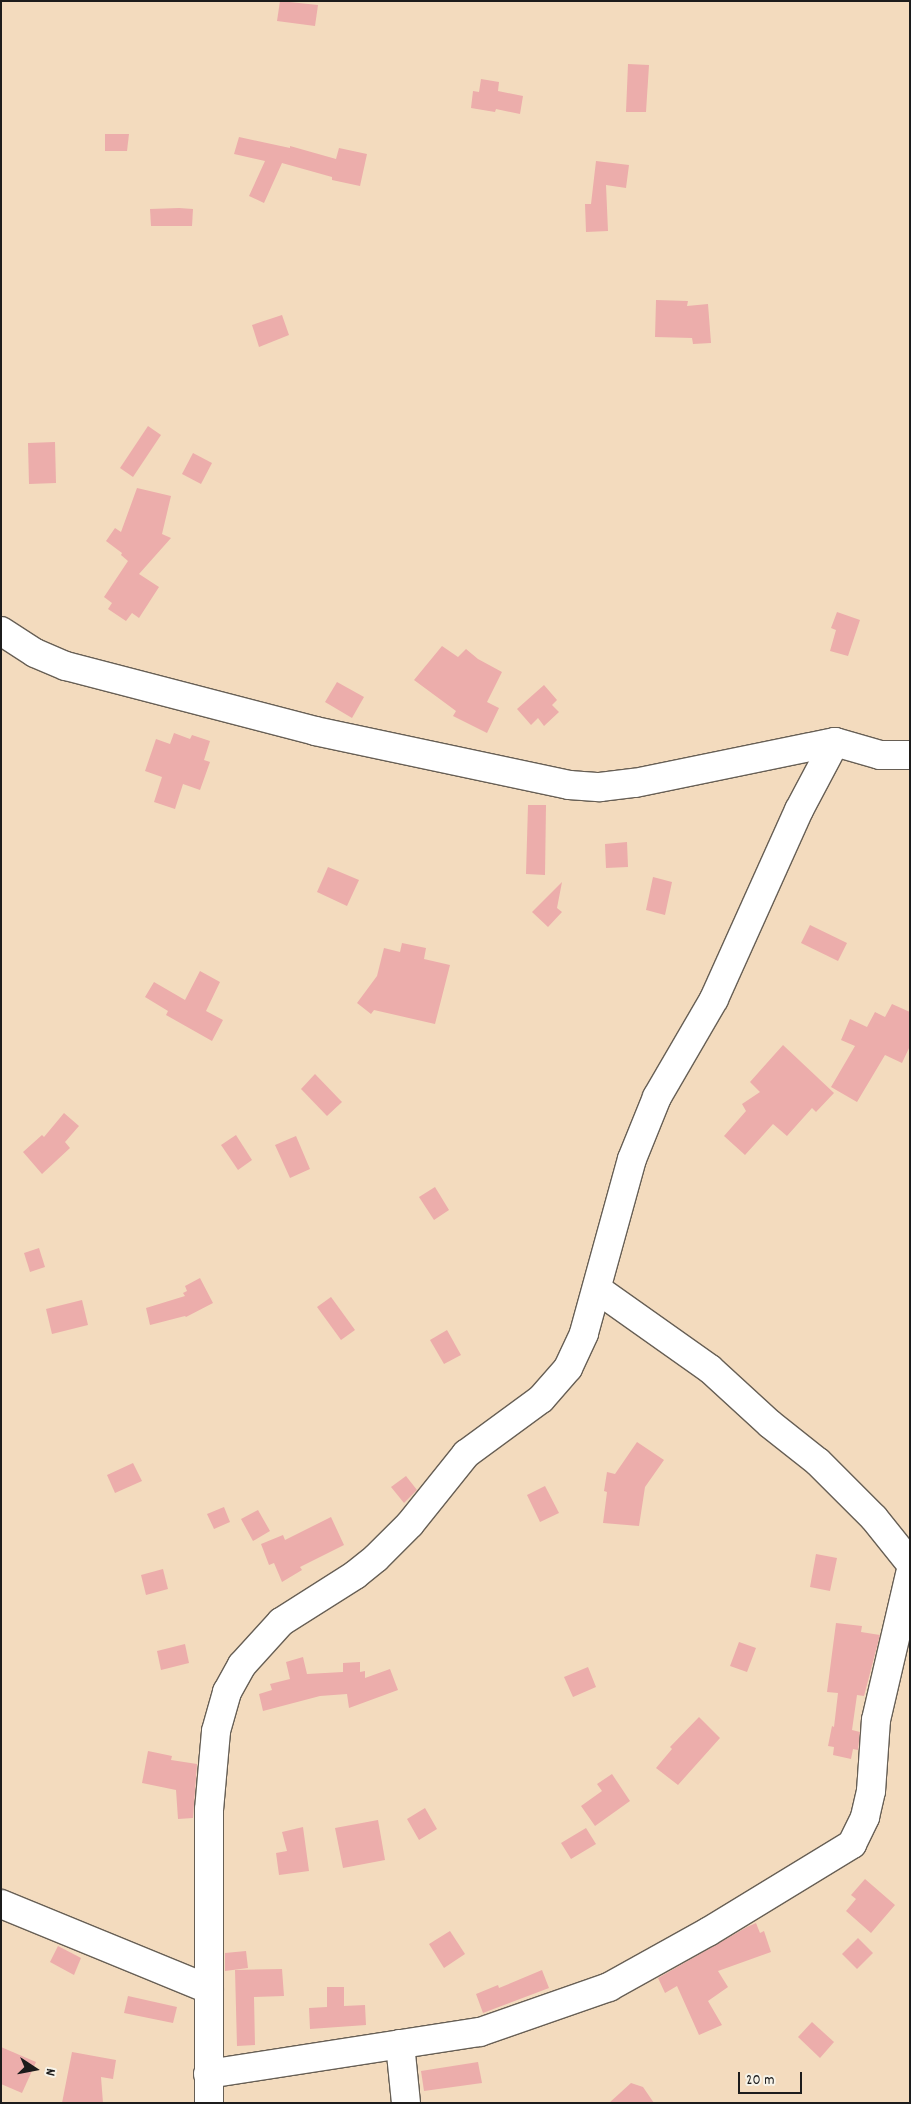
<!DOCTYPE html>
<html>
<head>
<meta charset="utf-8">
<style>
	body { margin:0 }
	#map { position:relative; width:911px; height:2104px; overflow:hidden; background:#f3dbbe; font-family:Dekko,sans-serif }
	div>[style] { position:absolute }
	.building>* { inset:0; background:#ecadab }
	.roads { filter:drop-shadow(1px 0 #675f55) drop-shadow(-1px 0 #675f55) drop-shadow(0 1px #675f55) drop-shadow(0 -1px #675f55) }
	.minor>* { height:28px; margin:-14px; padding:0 14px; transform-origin:14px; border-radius:14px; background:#fff }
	span { translate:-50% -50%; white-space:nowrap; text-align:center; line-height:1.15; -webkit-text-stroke:5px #f7f3e8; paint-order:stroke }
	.frame { position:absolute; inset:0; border:2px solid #1c1c1c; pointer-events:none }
	.north { position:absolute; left:10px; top:2044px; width:50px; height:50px; -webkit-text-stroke:4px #f7f3e8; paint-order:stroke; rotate:101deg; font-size:14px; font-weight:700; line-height:20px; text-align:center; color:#1c1c1c }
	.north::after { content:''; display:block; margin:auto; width:18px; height:22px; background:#1c1c1c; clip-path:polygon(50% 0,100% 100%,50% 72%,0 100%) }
	.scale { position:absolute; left:738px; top:2072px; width:64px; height:22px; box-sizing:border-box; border:2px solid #1c1c1c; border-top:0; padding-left:6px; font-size:15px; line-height:18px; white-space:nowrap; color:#1c1c1c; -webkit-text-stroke:4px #f7f3e8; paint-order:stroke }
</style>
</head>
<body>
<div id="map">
	<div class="building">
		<div style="clip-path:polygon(280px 1px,318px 5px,315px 26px,277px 21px)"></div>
		<div style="clip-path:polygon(628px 64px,649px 65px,646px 112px,626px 112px)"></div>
		<div style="clip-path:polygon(481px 79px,499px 82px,498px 91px,523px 96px,520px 114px,496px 109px,495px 112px,471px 108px,473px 91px,479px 92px)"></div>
		<div style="clip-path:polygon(105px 134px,129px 134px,127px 151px,105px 151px)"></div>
		<div style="clip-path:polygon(239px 137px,290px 148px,290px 146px,336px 159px,339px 148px,367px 154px,360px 186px,332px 180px,332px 177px,282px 163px,264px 203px,249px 196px,265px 161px,234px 154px)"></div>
		<div style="clip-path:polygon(596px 161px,629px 165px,626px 188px,606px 185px,608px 231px,586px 232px,585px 204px,591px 204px)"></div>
		<div style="clip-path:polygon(179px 208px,193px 209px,192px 226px,151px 226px,150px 209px)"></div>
		<div style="clip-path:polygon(656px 300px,688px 301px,687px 306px,708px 304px,711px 343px,693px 344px,692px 338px,655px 337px)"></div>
		<div style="clip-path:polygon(282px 315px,289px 335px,259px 347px,252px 325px)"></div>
		<div style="clip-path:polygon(148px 426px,161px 435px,133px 477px,120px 468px)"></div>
		<div style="clip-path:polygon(55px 442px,56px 483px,29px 484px,28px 443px)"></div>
		<div style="clip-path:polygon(193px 453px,212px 463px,201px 484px,182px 474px)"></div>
		<div style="clip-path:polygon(137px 488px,171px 496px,162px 534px,171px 538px,139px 574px,159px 587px,139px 618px,132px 613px,126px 621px,108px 609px,112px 603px,104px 597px,128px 561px,121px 555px,122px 553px,106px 541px,115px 528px,121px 532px)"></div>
		<div style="clip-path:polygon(837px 612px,860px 620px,848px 656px,830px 651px,836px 630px,831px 628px)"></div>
		<div style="clip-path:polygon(442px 646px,458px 657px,466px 649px,478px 659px,502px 672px,487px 702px,499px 708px,487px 733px,453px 716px,456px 711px,414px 680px)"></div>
		<div style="clip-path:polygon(337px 682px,364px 697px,352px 718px,325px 702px)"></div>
		<div style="clip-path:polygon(544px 685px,557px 700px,552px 705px,559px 712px,544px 726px,538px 718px,531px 725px,517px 709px)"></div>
		<div style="clip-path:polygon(174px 733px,190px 739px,192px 735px,210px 741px,204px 760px,210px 762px,200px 790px,183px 784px,175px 809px,154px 802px,162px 777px,145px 771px,156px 739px,170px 744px)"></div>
		<div style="clip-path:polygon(528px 805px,546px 805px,545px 875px,526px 874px)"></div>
		<div style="clip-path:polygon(627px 842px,628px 867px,606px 868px,605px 844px)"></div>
		<div style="clip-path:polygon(328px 867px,359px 880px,347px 906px,317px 892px)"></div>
		<div style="clip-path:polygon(653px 877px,672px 882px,665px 915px,646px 910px)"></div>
		<div style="clip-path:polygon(562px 882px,557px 908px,562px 912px,548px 927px,532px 912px)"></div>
		<div style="clip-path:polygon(810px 925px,847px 943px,838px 961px,801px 943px)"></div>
		<div style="clip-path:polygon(402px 943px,426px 948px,424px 959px,450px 965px,435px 1024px,374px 1010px,371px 1014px,357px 1003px,377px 976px,384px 948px,400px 952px)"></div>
		<div style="clip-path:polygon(200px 971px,220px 982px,206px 1011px,223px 1020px,212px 1041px,166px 1015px,168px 1011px,145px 997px,154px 982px,185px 1000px)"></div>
		<div style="clip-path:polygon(892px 1004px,910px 1012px,910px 1046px,902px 1063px,885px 1055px,857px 1102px,831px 1087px,855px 1046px,841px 1040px,850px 1019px,867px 1027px,875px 1012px,885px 1017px)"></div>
		<div style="clip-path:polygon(783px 1045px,834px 1093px,816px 1112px,812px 1108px,787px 1136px,773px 1124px,745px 1155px,724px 1136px,746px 1111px,742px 1104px,760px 1092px,750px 1082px)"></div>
		<div style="clip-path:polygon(315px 1074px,342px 1102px,327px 1116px,301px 1089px)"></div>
		<div style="clip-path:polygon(64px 1113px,79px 1126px,65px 1142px,70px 1148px,42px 1174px,23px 1152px,42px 1135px,44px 1137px)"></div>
		<div style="clip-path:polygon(236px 1135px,252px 1160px,238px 1170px,221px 1145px)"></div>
		<div style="clip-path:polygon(296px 1136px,310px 1169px,290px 1178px,275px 1145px)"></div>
		<div style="clip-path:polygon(435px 1187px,449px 1210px,434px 1220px,419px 1197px)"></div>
		<div style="clip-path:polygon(39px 1248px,45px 1267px,30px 1272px,24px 1253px)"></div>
		<div style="clip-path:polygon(200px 1278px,213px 1303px,186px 1317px,185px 1316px,150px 1325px,146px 1308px,185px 1296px,183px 1293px,187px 1291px,185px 1286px)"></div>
		<div style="clip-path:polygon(331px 1297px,355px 1330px,341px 1340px,317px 1307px)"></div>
		<div style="clip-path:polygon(82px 1300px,88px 1325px,52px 1334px,46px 1309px)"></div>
		<div style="clip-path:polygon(447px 1330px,461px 1355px,444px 1364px,430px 1340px)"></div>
		<div style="clip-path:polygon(637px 1442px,664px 1460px,645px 1487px,639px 1526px,603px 1523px,607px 1492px,604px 1491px,607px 1472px,615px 1474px)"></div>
		<div style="clip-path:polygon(133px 1463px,142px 1481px,115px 1493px,107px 1475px)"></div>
		<div style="clip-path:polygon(406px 1476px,417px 1490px,404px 1503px,391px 1487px)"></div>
		<div style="clip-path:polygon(545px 1486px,559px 1513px,540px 1522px,527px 1495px)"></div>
		<div style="clip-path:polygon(224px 1507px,230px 1522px,214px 1529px,207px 1514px)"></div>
		<div style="clip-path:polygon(258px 1510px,270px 1531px,253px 1541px,241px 1519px)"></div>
		<div style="clip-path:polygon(331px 1517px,344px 1545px,300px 1567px,302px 1570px,282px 1582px,274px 1563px,269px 1565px,261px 1544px,283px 1535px,285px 1540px)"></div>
		<div style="clip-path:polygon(816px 1554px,837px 1558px,830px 1591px,810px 1587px)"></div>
		<div style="clip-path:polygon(163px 1569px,168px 1589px,146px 1595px,141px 1575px)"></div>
		<div style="clip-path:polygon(836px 1623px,862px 1626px,861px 1632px,880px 1635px,864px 1696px,857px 1695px,852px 1730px,860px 1732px,858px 1750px,853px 1749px,851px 1759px,833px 1755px,834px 1747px,828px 1746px,832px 1726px,834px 1727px,838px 1693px,827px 1692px)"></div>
		<div style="clip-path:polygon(739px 1642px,756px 1648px,747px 1672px,730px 1666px)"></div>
		<div style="clip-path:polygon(185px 1644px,189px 1663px,161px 1670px,157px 1651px)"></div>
		<div style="clip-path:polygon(303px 1657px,307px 1674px,343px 1672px,343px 1663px,360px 1662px,360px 1672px,365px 1671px,365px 1678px,390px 1669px,398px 1690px,349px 1708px,347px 1694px,320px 1696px,263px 1711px,259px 1694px,272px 1690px,270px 1684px,290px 1679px,286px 1662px)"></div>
		<div style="clip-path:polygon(588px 1667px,596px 1687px,573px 1697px,564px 1677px)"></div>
		<div style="clip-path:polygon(699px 1717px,720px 1738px,678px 1785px,656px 1768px,672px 1749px,670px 1747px)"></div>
		<div style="clip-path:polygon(148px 1751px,172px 1756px,171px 1760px,197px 1764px,193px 1818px,178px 1819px,176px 1790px,142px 1783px)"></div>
		<div style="clip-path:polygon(612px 1774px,630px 1801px,595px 1826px,581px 1806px,602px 1791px,597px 1784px)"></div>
		<div style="clip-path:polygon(425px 1808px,437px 1829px,419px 1840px,407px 1819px)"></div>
		<div style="clip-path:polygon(378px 1820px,385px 1860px,343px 1868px,335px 1828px)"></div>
		<div style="clip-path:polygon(303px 1827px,309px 1871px,279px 1875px,276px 1853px,287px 1851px,282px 1832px)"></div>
		<div style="clip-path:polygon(586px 1828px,596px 1844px,571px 1859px,561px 1843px)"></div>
		<div style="clip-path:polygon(865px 1879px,895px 1905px,871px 1933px,846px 1911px,856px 1899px,851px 1895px)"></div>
		<div style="clip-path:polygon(756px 1923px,760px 1933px,764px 1931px,771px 1952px,718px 1971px,728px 1987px,708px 2001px,722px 2025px,699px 2035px,677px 1986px,665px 1993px,658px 1978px,747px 1927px)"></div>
		<div style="clip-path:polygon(450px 1931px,465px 1954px,444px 1968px,429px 1944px)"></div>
		<div style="clip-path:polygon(858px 1938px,873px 1953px,857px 1969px,842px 1954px)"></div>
		<div style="clip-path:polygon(58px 1946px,81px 1958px,74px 1975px,50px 1962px)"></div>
		<div style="clip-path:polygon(246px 1951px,248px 1968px,225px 1971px,225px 1953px)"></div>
		<div style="clip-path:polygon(282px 1969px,284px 1996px,254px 1997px,255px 2045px,237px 2046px,235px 1970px)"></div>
		<div style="clip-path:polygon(542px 1970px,549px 1988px,483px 2013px,476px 1994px,498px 1985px,499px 1988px)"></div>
		<div style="clip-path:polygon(327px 1987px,344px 1987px,344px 2006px,365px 2005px,366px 2025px,310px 2029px,309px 2008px,327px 2007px)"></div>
		<div style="clip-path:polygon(128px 1996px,177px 2007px,173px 2023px,124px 2013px)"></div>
		<div style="clip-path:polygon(812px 2022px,834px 2042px,820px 2058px,798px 2037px)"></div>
		<div style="clip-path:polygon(1px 2047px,36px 2062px,22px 2093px,1px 2084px)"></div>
		<div style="clip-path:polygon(72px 2052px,116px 2060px,113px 2079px,101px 2077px,103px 2103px,62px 2103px)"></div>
		<div style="clip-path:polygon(478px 2062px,482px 2083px,424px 2091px,421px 2071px)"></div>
		<div style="clip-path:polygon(631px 2083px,643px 2087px,654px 2103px,609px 2103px)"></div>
	</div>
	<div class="roads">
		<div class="minor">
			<div style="left:1px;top:631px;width:40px;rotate:32.9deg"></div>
			<div style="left:35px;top:653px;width:34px;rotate:23deg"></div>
			<div style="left:66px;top:666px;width:257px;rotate:14.6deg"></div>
			<div style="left:315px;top:731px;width:260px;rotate:12deg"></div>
			<div style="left:569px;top:785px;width:31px;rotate:4deg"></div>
			<div style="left:600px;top:787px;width:35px;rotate:-7deg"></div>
			<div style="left:635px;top:783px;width:204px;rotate:-11.6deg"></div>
			<div style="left:597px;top:1289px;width:138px;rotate:35.3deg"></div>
			<div style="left:710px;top:1369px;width:81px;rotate:42.5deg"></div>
			<div style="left:770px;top:1424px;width:61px;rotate:38.4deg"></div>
			<div style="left:818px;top:1462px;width:79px;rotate:45deg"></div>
			<div style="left:874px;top:1518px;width:58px;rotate:51.3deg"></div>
			<div style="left:1px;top:1904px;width:224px;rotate:22.3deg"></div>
			<div style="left:400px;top:2044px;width:59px;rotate:84.2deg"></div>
			<div style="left:208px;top:2074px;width:275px;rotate:-8.8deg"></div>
			<div style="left:480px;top:2032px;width:137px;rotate:-19.2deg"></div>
			<div style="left:609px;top:1987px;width:113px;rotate:-29.1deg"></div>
			<div style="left:708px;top:1932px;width:169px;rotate:-31.4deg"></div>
			<div style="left:852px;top:1844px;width:30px;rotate:-64deg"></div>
			<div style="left:865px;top:1817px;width:27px;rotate:-77deg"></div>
			<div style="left:871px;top:1791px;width:71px;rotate:-86deg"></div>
			<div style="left:876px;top:1720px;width:150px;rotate:-76.9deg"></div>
			<div style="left:209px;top:2103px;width:293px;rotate:-90deg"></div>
			<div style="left:209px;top:1810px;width:79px;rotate:-84.9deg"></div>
			<div style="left:216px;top:1731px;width:41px;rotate:-74.2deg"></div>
			<div style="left:227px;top:1692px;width:31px;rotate:-61deg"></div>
			<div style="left:242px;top:1665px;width:58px;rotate:-47.8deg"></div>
			<div style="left:281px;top:1622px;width:88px;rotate:-32.4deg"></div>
			<div style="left:355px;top:1575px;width:27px;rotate:-39deg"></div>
			<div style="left:376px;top:1558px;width:48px;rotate:-45deg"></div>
			<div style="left:410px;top:1524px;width:90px;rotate:-51.3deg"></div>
			<div style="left:466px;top:1454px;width:93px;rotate:-36.3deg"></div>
			<div style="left:541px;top:1399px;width:41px;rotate:-48.9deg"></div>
			<div style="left:568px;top:1368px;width:38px;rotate:-65deg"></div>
			<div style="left:584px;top:1333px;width:180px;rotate:-74.6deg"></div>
			<div style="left:632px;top:1159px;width:67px;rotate:-68deg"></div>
			<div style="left:657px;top:1097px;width:113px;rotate:-59.8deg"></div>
			<div style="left:714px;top:999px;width:207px;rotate:-65.8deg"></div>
			<div style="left:799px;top:810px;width:77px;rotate:-62.1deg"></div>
			<div style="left:835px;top:742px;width:47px;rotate:16.1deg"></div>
			<div style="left:880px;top:755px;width:30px"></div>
		</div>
	</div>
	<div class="frame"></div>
	<div class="north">N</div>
	<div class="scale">20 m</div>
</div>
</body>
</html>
